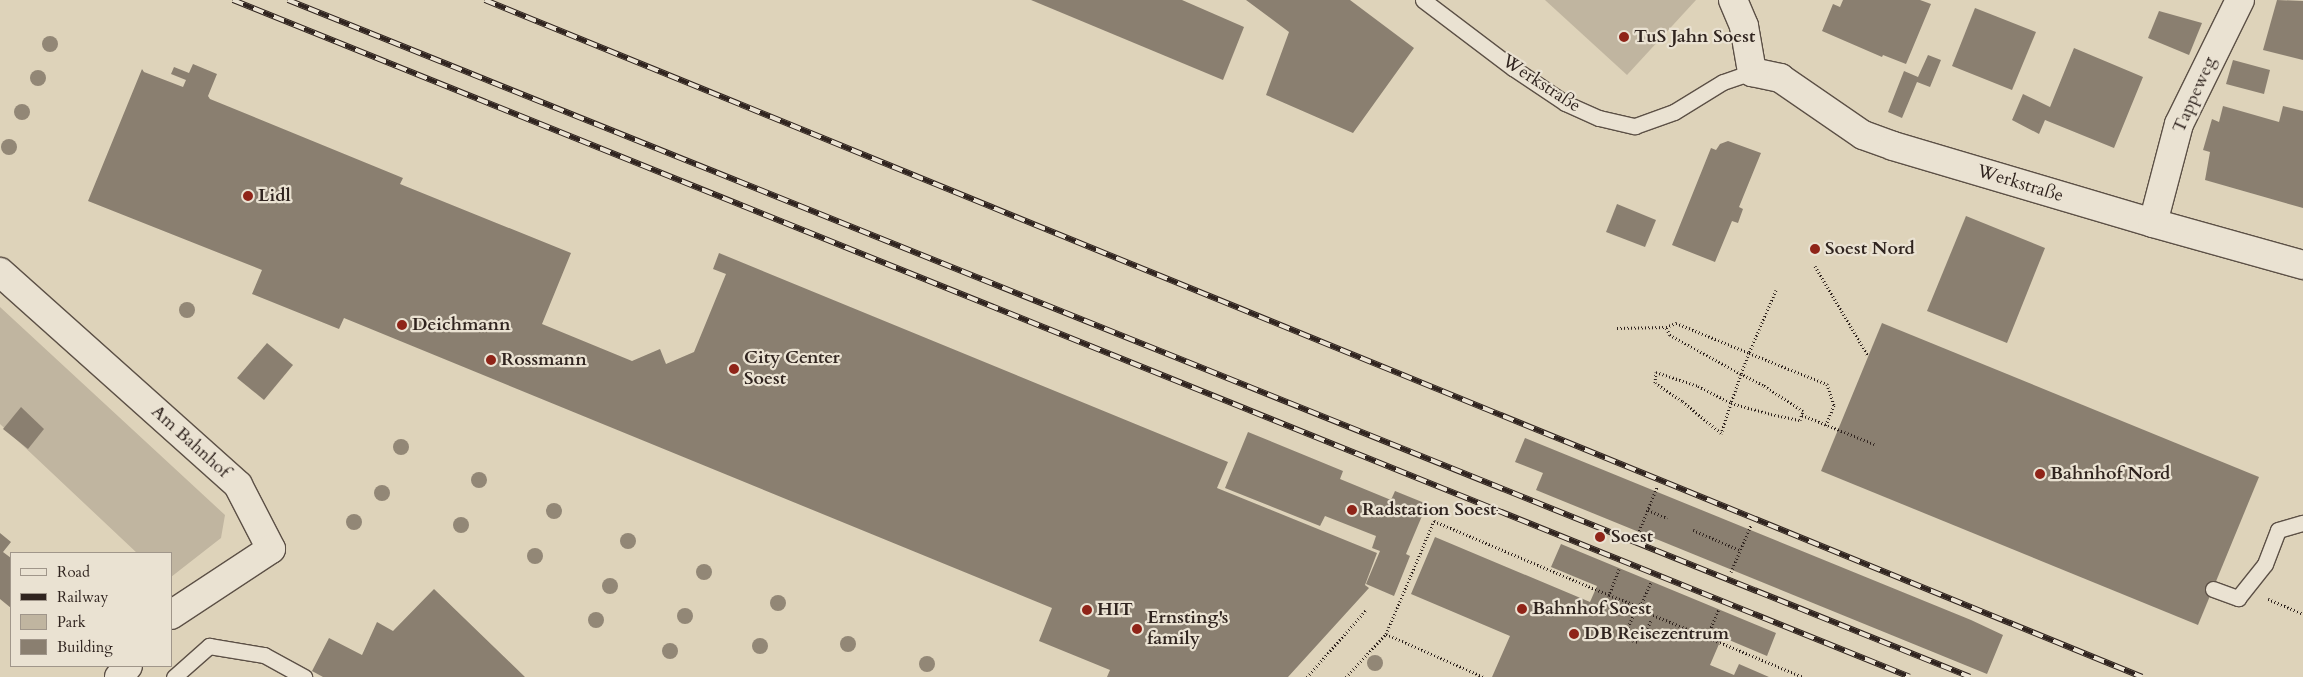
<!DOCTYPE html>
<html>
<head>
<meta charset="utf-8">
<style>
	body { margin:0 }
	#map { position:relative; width:2303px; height:677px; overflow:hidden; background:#ded3ba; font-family:Cardo,serif }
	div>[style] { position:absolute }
	.green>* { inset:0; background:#c0b5a0 }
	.building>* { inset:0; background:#8a7f70 }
	.path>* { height:3px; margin-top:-1.5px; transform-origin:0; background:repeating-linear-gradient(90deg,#30241f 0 1px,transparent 0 3.5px) }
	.roads { filter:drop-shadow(1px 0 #5c5046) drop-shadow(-1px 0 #5c5046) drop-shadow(0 1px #5c5046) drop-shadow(0 -1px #5c5046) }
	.lane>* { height:15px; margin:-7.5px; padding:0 7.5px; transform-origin:7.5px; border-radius:7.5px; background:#eae2d2 }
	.street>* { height:28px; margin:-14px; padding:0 14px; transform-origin:14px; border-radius:14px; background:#eae2d2 }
	.rail>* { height:5.5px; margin-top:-2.75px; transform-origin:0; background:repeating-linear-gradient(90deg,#eae2d2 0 11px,#30241f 0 22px); box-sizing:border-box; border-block:1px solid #30241f }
	.trees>* { width:16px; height:16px; margin:-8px; border-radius:50%; background:#928776 }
	.dots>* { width:14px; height:14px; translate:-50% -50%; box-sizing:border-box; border:2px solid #eae2d2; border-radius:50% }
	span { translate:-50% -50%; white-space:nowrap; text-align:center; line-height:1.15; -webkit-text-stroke:4.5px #eae2d2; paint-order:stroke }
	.poi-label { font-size:18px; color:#30241f; font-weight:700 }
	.left { translate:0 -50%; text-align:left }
	.street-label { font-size:18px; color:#30241f }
	.legend { position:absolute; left:10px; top:552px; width:162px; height:115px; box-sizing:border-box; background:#eae2d2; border:1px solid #a0968a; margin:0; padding:6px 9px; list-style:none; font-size:15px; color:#30241f }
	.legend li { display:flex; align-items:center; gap:10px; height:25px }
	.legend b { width:25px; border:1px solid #a0968a }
</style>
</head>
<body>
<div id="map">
	<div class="green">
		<div style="clip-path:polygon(1545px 0,1696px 0,1627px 75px)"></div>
		<div style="clip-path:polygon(0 307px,225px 515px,221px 538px,171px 577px,171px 553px,137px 553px,0 424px)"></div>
	</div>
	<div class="building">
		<div style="clip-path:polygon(1031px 0,1182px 0,1244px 27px,1223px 80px)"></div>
		<div style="clip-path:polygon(1246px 0,1350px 0,1414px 48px,1353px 133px,1266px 95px,1289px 32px)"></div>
		<div style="clip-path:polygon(1843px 0,1920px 0,1931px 4px,1906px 64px,1883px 55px,1882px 57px,1822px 31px,1833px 4px,1840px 7px)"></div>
		<div style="clip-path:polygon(2277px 0,2303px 1px,2303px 60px,2263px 50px)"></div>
		<div style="clip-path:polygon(1975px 8px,2036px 32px,2012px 90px,1952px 66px)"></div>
		<div style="clip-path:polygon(2159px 11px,2202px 23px,2189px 55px,2148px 38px)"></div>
		<div style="clip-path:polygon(2074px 48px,2143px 77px,2114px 148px,2045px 120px,2039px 134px,2012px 120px,2023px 94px,2050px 107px)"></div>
		<div style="clip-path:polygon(1928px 55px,1941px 60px,1930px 87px,1917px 82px,1902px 118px,1888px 112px,1904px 71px,1918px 77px)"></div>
		<div style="clip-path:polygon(2233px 60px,2270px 70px,2264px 94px,2226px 84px)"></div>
		<div style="clip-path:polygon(193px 64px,217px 74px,208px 96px,210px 99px,403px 178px,400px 184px,571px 253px,542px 324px,632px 361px,660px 349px,666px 364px,694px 352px,726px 274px,713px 269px,719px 253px,1228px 462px,1217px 488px,1377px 553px,1365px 585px,1369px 588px,1288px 677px,1107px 677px,1110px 670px,1039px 641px,1052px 608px,344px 318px,339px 329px,252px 294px,262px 270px,88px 201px,142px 69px,144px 72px,183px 87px,186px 80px,171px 74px,174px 67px,189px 73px)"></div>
		<div style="clip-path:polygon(2223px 106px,2279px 122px,2283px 106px,2303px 111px,2303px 208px,2205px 180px,2210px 152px,2203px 150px,2212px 119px,2219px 122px)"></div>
		<div style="clip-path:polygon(1728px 141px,1761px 153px,1739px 207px,1743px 209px,1738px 223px,1732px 221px,1715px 262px,1672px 245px,1711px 148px,1716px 150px,1720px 144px)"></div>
		<div style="clip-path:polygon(1617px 204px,1656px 220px,1645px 247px,1606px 232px)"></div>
		<div style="clip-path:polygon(1966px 216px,2045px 248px,2007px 343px,1927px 311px)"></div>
		<div style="clip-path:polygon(1882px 323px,2259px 477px,2198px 625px,1821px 471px)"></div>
		<div style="clip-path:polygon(267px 343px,293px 365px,264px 400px,237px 378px)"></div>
		<div style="clip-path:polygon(21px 407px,44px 429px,28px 449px,3px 429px)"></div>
		<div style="clip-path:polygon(1248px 432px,1343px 471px,1340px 479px,1391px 500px,1395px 491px,1427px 504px,1406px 554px,1410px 556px,1394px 596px,1366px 584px,1380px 551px,1372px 548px,1376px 536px,1325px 516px,1320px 526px,1225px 488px)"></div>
		<div style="clip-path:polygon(1525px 438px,1971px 620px,2003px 635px,1987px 674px,1536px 490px,1543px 473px,1515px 462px)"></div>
		<div style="clip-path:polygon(0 533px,11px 542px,3px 552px,11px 558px,11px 608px,0 599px)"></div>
		<div style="clip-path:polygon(1435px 537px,1590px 602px,1597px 586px,1551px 567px,1561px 544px,1776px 633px,1767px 656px,1722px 637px,1710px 665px,1734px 675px,1739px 664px,1769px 677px,1492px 677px,1510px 636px,1411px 594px)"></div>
		<div style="clip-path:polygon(434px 589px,525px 677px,323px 677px,312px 671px,329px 638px,362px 655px,377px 622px,393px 631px)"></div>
	</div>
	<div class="path">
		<div style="left:1815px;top:266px;width:104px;rotate:59.5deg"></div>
		<div style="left:1776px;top:290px;width:69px;rotate:113.2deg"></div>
		<div style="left:1749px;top:353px;width:22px;rotate:111deg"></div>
		<div style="left:1741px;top:374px;width:31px;rotate:109deg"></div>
		<div style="left:1731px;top:403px;width:32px;rotate:108deg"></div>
		<div style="left:1721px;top:433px;width:50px;rotate:-140.6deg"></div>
		<div style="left:1682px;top:401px;width:32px;rotate:-146deg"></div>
		<div style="left:1655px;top:383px;width:11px;rotate:-85deg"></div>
		<div style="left:1656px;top:372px;width:44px;rotate:18.4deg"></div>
		<div style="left:1698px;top:386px;width:37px;rotate:27deg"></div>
		<div style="left:1731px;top:403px;width:41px;rotate:15.4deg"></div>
		<div style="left:1771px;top:414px;width:30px;rotate:12deg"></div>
		<div style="left:1800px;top:420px;width:9px;rotate:-72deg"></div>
		<div style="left:1803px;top:411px;width:48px;rotate:-147deg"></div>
		<div style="left:1763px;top:385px;width:25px;rotate:-153deg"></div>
		<div style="left:1741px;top:374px;width:81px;rotate:-151.2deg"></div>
		<div style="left:1670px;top:335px;width:9px;rotate:-117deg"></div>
		<div style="left:1666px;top:327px;width:11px;rotate:-22deg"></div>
		<div style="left:1676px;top:323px;width:79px;rotate:22.3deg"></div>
		<div style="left:1749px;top:353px;width:84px;rotate:21.7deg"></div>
		<div style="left:1827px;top:384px;width:22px;rotate:72deg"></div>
		<div style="left:1834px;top:405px;width:22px;rotate:112deg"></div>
		<div style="left:1617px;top:328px;width:49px;rotate:-1.2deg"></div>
		<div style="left:1802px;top:415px;width:78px;rotate:21.9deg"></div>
		<div style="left:1648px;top:510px;width:21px;rotate:23deg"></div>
		<div style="left:1693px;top:530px;width:51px;rotate:23.1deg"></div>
		<div style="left:1638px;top:534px;width:51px;rotate:-68deg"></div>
		<div style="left:1619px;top:569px;width:28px;rotate:111deg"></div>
		<div style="left:1609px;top:595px;width:30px;rotate:21deg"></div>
		<div style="left:1731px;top:572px;width:51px;rotate:-66.9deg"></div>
		<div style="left:2268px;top:599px;width:38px;rotate:23deg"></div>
		<div style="left:1653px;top:615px;width:58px;rotate:22.2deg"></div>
		<div style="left:1707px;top:637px;width:30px;rotate:-67deg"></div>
		<div style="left:1386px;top:634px;width:123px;rotate:-67deg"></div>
		<div style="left:1434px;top:521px;width:190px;rotate:22.9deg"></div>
		<div style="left:1707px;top:637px;width:104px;rotate:22.6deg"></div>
		<div style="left:1644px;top:638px;width:19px;rotate:-69deg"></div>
		<div style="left:1637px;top:642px;width:14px;rotate:-159deg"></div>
		<div style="left:1624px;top:637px;width:34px;rotate:-67deg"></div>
		<div style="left:1637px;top:606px;width:6px;rotate:-31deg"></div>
		<div style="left:1642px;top:603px;width:23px;rotate:-67deg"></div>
		<div style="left:1307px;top:677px;width:89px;rotate:-48.6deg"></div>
		<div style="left:1346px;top:677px;width:59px;rotate:-47.1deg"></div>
		<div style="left:1386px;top:634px;width:107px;rotate:23.7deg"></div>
	</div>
	<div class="roads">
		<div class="lane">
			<div style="left:1423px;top:0;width:113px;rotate:37.1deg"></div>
			<div style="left:1513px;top:68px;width:63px;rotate:33.9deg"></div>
			<div style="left:1565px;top:103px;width:37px;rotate:24deg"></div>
			<div style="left:1599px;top:118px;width:37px;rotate:13deg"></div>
			<div style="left:1635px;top:126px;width:41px;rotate:-19.7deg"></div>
			<div style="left:1674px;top:112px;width:57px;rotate:-31.5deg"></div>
			<div style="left:1723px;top:82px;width:31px;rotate:-19deg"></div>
			<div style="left:2213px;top:589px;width:27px;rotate:20deg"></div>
			<div style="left:2238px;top:598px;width:43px;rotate:-51.5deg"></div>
			<div style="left:2265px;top:564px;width:36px;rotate:-69deg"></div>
			<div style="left:2278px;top:530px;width:26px;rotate:-16deg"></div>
			<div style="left:174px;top:677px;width:47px;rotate:-41.5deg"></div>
			<div style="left:209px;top:646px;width:56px;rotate:9.3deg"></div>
			<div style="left:264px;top:655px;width:46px;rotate:28.8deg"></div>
		</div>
		<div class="street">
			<div style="left:1733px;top:0;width:28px;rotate:67deg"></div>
			<div style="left:1744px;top:26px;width:47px;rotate:80.1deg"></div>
			<div style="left:1752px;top:72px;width:29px;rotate:12deg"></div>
			<div style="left:1780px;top:78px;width:101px;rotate:34.5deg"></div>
			<div style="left:1863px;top:135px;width:32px;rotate:20deg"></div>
			<div style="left:1893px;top:146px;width:271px;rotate:16.5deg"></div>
			<div style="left:2153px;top:223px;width:156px;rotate:15.6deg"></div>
			<div style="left:2153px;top:223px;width:102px;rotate:-75.3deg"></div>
			<div style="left:2179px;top:124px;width:138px;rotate:-63.8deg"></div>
			<div style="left:0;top:272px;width:319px;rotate:41.8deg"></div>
			<div style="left:238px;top:485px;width:72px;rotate:62.7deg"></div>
			<div style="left:271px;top:549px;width:120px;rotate:146.6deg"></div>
			<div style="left:119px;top:677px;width:14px;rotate:-51deg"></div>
		</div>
	</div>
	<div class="rail">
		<div style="left:233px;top:0;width:1808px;rotate:21.98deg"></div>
		<div style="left:288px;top:0;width:1813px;rotate:21.92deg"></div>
		<div style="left:485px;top:0;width:1790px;rotate:22.22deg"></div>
	</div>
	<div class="trees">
		<div style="left:50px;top:44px"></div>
		<div style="left:38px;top:78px"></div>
		<div style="left:22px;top:112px"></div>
		<div style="left:9px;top:147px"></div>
		<div style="left:187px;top:310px"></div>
		<div style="left:401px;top:447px"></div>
		<div style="left:479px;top:480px"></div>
		<div style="left:382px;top:493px"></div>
		<div style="left:554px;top:511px"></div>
		<div style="left:354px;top:522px"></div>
		<div style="left:461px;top:525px"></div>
		<div style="left:628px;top:541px"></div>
		<div style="left:535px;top:556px"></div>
		<div style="left:704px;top:572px"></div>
		<div style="left:610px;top:586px"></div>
		<div style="left:778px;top:603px"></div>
		<div style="left:685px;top:616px"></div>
		<div style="left:596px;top:620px"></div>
		<div style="left:848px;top:644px"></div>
		<div style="left:760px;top:646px"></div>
		<div style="left:670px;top:651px"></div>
		<div style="left:1375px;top:663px"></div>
		<div style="left:927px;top:664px"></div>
	</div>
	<div class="dots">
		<div style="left:1624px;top:37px;background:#8f2418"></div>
		<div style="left:248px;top:196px;background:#8f2418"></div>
		<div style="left:1815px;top:249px;background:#8f2418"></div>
		<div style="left:402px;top:325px;background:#8f2418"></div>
		<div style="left:491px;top:360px;background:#8f2418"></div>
		<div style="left:734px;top:369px;background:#8f2418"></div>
		<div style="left:2040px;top:474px;background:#8f2418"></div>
		<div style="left:1352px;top:510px;background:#8f2418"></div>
		<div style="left:1600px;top:537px;background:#8f2418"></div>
		<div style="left:1522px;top:609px;background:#8f2418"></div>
		<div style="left:1087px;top:610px;background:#8f2418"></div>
		<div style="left:1137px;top:629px;background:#8f2418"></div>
		<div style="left:1574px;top:634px;background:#8f2418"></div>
	</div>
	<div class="poi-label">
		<span class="left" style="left:1634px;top:37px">TuS Jahn Soest</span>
		<span class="left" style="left:258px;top:196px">Lidl</span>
		<span class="left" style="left:1825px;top:249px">Soest Nord</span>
		<span class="left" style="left:412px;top:325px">Deichmann</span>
		<span class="left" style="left:744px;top:369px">City Center<br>Soest</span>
		<span class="left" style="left:501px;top:360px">Rossmann</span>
		<span class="left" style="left:2050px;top:474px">Bahnhof Nord</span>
		<span class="left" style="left:1362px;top:510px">Radstation Soest</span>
		<span class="left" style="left:1611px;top:537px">Soest</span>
		<span class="left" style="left:1532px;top:609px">Bahnhof Soest</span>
		<span class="left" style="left:1097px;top:610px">HIT</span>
		<span class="left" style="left:1147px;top:629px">Ernsting's<br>family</span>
		<span class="left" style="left:1584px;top:634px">DB Reisezentrum</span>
	</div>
	<div class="street-label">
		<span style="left:1541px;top:84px;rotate:33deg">Werkstraße</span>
		<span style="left:2195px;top:95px;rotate:-66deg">Tappeweg</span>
		<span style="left:2020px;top:184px;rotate:17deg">Werkstraße</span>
		<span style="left:190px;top:442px;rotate:42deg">Am Bahnhof</span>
	</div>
	<ul class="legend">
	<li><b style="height:6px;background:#eae2d2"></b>Road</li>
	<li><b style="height:6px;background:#30241f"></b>Railway</li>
	<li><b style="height:14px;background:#c0b5a0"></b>Park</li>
	<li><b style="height:14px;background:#8a7f70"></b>Building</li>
	</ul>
</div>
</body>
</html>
